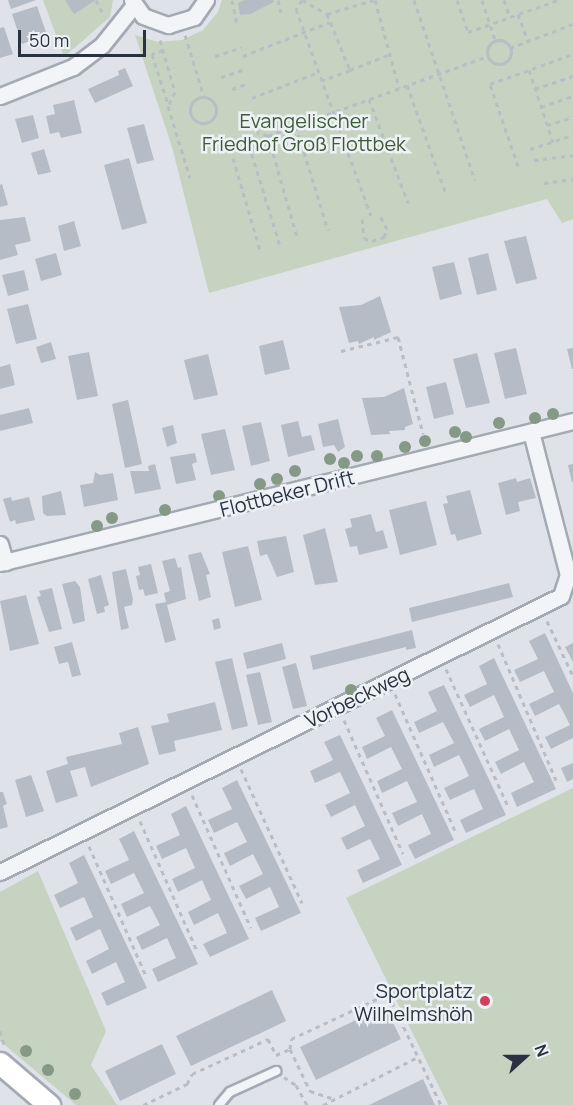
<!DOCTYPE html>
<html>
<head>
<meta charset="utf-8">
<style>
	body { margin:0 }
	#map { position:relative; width:573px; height:1105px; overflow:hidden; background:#dfe3e9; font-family:Manrope,sans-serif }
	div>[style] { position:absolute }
	.green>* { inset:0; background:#c5d3c0 }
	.building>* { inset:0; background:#b6bcc5 }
	.path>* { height:3px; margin-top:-1.5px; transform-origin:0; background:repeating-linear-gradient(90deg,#b9bec4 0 4.5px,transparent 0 9px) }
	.path>.ring { margin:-1.5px; padding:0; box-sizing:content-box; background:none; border:3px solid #b9bec4; border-radius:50% }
	.roads { filter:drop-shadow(2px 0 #a4aab3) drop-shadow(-2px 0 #a4aab3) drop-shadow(0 2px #a4aab3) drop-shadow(0 -2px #a4aab3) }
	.lane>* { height:8px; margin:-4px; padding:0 4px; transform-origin:4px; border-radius:4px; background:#f2f4f7 }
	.street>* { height:15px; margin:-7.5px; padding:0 7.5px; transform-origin:7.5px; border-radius:7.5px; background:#f2f4f7 }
	.secondary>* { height:21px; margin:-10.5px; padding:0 10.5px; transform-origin:10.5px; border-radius:10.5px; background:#fff }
	.trees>* { width:12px; height:12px; margin:-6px; border-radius:50%; background:#869986 }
	.dots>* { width:16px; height:16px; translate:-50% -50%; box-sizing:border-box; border:3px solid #eef2f6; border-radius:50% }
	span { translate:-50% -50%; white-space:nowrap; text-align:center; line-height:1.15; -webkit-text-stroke:5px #eef2f6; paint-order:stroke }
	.park-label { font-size:20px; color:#3e5c35 }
	.street-label { font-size:20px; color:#283240 }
	.poi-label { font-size:20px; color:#283240 }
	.right { translate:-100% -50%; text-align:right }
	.north { position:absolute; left:495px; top:1027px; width:60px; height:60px; -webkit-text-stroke:4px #eef2f6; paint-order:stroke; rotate:69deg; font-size:16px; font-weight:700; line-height:24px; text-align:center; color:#283240 }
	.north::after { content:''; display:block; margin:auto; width:21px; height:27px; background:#283240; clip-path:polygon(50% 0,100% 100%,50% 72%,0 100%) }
	.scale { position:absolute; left:18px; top:30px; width:128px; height:27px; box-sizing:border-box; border:3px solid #283240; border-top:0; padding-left:8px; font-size:18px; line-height:21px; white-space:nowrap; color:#283240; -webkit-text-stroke:4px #eef2f6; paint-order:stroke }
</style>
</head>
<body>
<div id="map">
	<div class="green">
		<div style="clip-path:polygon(43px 0,113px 0,110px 17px,64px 57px)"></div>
		<div style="clip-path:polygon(222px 0,573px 0,573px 219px,562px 223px,547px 199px,209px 293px,172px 147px,135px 35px,158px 42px,182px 40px,203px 30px,218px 12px)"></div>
		<div style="clip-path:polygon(573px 788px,573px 1105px,448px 1105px,346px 898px)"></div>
		<div style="clip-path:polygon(38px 871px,106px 1031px,91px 1065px,117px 1105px,76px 1105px,0 1041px,0 892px)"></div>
	</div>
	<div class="building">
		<div style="clip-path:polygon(8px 0,36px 0,11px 9px)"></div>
		<div style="clip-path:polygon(65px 0,96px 0,74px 14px)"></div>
		<div style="clip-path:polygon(245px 0,273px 0,274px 2px,250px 14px,240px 15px,238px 3px)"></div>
		<div style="clip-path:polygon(37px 6px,47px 35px,22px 44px,12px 14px)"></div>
		<div style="clip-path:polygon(4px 27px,13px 54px,0 58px,0 28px)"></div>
		<div style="clip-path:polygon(125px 68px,133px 86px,95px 103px,88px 89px,119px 75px,118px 71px)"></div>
		<div style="clip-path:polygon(74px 100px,82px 133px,61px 138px,59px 132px,50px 134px,46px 116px,55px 114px,53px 105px)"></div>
		<div style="clip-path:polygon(33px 115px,39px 138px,22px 143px,15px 119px)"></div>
		<div style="clip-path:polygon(144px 124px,154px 160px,137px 164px,127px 128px)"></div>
		<div style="clip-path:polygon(44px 149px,51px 172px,38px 175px,31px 153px)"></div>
		<div style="clip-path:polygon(129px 158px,147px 223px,122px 230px,104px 165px)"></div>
		<div style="clip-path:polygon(2px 184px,8px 205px,0 207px,0 185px)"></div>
		<div style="clip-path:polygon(25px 217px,31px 241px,15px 245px,18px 255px,0 260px,0 220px)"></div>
		<div style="clip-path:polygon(74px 221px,81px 246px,64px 251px,58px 226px)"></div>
		<div style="clip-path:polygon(526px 236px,537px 279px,516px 284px,504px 241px)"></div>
		<div style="clip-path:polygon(56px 253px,62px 275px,41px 281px,35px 259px)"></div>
		<div style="clip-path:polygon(488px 253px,497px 290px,477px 295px,468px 258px)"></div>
		<div style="clip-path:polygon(454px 262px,462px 294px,440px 300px,432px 267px)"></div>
		<div style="clip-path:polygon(24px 270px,29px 290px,8px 296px,2px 275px)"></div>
		<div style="clip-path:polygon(380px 296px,391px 332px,374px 340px,374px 337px,359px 344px,358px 341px,349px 343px,339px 307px,361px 305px)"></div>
		<div style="clip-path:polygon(28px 304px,37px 339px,16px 344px,7px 309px)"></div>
		<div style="clip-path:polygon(283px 340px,290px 369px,265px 375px,259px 346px)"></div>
		<div style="clip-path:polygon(51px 342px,56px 359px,41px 363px,36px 347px)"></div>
		<div style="clip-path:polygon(516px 348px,527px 394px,505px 399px,494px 353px)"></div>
		<div style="clip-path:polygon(573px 348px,573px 369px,572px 369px,567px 349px)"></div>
		<div style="clip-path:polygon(89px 352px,98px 396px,77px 400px,68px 356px)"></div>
		<div style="clip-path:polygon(477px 353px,490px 403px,466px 408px,453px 359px)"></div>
		<div style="clip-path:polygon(208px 354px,218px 395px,194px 400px,184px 360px)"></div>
		<div style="clip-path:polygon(10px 364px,15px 385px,0 389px,0 367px)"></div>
		<div style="clip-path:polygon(446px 382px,454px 414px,434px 419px,426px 387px)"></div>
		<div style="clip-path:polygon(404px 388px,413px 424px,405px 427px,405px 430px,389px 431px,390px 434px,371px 435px,362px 398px,384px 397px)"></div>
		<div style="clip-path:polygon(128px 400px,142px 464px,125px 468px,112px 404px)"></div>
		<div style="clip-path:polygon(29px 408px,33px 423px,0 431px,0 415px)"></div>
		<div style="clip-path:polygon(338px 419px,345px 447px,338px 452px,334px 445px,323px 447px,318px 424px)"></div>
		<div style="clip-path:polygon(298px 421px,302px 437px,311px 435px,315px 450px,288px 457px,281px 425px)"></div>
		<div style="clip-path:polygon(261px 422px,270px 461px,251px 466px,242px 426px)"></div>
		<div style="clip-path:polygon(173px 425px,177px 443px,167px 447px,162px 428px)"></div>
		<div style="clip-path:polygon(225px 429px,235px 470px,211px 475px,201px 434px)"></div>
		<div style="clip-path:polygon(195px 453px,197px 462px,192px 464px,196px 480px,176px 484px,170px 457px)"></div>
		<div style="clip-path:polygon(155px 464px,161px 489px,135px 494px,130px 471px,149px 471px,148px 466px)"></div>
		<div style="clip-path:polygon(573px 464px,573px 482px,572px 482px,568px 465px)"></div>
		<div style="clip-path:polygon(95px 472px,100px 475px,113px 473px,118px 500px,84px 507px,80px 485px,93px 483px)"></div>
		<div style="clip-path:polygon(516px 478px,517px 482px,530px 478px,536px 498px,518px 502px,520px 511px,506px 515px,498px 483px)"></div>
		<div style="clip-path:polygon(470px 490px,482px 534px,457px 541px,455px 534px,451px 535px,443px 504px,448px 503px,446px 496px)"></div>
		<div style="clip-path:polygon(61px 491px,66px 515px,47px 516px,43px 513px,42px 496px)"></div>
		<div style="clip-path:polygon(11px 497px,12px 501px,29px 497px,35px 520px,16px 524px,15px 520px,10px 522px,3px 499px)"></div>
		<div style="clip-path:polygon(426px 501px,437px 545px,400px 555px,389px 510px)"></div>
		<div style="clip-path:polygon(371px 514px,376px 532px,383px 530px,388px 548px,359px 555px,357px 546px,350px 547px,345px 529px,352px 527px,350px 519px)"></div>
		<div style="clip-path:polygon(325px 528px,338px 582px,315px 585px,303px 535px)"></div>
		<div style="clip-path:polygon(286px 536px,294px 572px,277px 577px,267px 554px,260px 556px,257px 541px)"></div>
		<div style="clip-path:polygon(248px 546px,262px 600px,235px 607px,222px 552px)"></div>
		<div style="clip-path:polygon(201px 552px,210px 574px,206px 575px,211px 597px,199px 601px,188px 555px)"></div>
		<div style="clip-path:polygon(175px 558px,178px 568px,181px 567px,186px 599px,167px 605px,176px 640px,165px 643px,155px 604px,166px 602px,164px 593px,170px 591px,162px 561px)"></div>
		<div style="clip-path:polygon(151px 564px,158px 593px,145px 596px,143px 589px,139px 590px,136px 576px,140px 575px,138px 567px)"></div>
		<div style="clip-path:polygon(126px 569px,133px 599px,132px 605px,124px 607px,129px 628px,121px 630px,112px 572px)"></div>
		<div style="clip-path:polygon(101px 575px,109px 605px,104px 607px,105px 612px,97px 614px,88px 579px)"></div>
		<div style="clip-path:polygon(75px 581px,80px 587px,85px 621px,73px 624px,62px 584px)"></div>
		<div style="clip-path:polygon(509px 583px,513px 597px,412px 622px,409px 608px)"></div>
		<div style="clip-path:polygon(52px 588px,62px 629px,49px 632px,37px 597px,41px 596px,39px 591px)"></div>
		<div style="clip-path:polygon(26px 595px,39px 644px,10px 651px,0 601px)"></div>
		<div style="clip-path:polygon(219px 618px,221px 628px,214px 630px,212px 620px)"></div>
		<div style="clip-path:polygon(412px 630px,416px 648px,406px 650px,406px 647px,313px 670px,310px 656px)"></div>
		<div style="clip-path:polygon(545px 633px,573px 693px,573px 738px,551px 749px,545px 737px,570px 725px,559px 704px,535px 716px,529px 704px,554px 692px,544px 671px,520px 682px,514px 670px,538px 659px,529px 641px)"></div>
		<div style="clip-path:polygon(72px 642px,81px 675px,72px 677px,68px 662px,59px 664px,54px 647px)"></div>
		<div style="clip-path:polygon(282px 643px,286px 659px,247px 669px,243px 653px)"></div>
		<div style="clip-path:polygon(573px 643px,573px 662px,565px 647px)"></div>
		<div style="clip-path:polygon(232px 658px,248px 726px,232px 730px,215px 662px)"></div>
		<div style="clip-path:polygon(494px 658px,556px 789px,517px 807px,511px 793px,534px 782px,524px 762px,501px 774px,495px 762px,519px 750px,509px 729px,485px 741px,479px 729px,504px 717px,494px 695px,470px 707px,464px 695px,487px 684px,479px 666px)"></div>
		<div style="clip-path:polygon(296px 663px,307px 706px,293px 709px,282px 667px)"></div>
		<div style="clip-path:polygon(260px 672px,272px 722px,258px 725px,246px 675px)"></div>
		<div style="clip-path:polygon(444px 685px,506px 815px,466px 833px,460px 820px,483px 809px,474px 789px,450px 800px,444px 788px,469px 776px,459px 755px,434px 767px,429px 755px,454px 743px,443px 722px,419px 733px,414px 722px,437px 711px,428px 692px)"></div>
		<div style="clip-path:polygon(215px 702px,222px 730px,174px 741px,176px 751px,159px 755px,151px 726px,169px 722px,167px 714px)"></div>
		<div style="clip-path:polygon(392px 710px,454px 840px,415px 859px,408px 845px,431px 834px,422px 814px,398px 826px,392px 813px,417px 802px,407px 781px,382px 793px,377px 781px,402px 769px,391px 747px,367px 759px,362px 747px,385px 736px,376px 718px)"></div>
		<div style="clip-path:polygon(138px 727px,149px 764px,91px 787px,85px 767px,70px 771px,78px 796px,56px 803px,46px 771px,68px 764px,66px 757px,122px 744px,119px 733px)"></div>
		<div style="clip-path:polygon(340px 735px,402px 865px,363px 883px,357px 870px,380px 859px,370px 839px,347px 850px,341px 838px,365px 826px,355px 805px,331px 817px,325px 805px,350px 793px,340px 772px,315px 783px,310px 771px,333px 760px,324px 742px)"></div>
		<div style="clip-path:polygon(573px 763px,573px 779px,567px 782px,561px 768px)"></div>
		<div style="clip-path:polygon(31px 775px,44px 811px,26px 817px,15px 780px)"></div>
		<div style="clip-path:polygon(237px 780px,301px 913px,261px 931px,255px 918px,279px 907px,270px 887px,246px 899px,239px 886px,263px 874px,253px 854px,230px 866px,224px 853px,247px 842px,237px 822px,214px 833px,208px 820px,232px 809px,222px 788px)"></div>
		<div style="clip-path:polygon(0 792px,3px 792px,7px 804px,3px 806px,8px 827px,0 829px)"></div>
		<div style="clip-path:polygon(186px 806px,249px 939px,210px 957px,203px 944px,227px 933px,218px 913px,194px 925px,188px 912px,211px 900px,202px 880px,178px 892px,172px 879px,195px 868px,186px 848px,162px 859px,156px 846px,180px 835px,171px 814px)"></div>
		<div style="clip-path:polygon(134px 831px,198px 964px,158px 982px,152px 969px,176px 958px,167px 938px,142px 950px,136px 937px,160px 925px,150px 906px,127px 917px,121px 904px,144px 893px,134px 873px,111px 884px,105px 871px,129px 860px,119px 839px)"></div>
		<div style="clip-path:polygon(84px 855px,147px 988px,107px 1006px,101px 993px,125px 982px,116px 962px,92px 974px,86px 961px,109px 949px,100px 929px,76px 941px,70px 928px,93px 917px,84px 897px,60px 908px,54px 895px,78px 883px,69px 863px)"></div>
		<div style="clip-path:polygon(272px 990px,286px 1021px,191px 1066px,176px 1036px)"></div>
		<div style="clip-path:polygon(385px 1006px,401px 1039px,316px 1080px,300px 1047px)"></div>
		<div style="clip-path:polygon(162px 1044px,176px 1074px,120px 1101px,105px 1071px)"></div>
		<div style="clip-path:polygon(423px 1079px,435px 1105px,369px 1105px)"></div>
	</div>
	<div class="path">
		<div style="left:96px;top:0;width:18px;rotate:63deg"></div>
		<div style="left:232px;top:0;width:25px;rotate:78deg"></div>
		<div style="left:278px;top:0;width:13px;rotate:77deg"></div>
		<div style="left:302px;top:0;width:11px;rotate:124deg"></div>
		<div style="left:296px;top:9px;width:220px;rotate:70.1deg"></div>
		<div style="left:302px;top:0;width:29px;rotate:29deg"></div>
		<div style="left:327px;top:14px;width:61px;rotate:67.7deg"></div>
		<div style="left:350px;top:70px;width:30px;rotate:159deg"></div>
		<div style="left:375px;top:0;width:91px;rotate:74.7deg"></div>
		<div style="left:414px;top:0;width:190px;rotate:71.3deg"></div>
		<div style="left:457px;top:0;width:34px;rotate:71deg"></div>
		<div style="left:468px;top:32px;width:96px;rotate:-19.6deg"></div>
		<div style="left:482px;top:0;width:42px;rotate:72deg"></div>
		<div style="left:504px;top:0;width:18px;rotate:71deg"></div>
		<div style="left:327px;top:14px;width:49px;rotate:-16.6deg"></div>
		<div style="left:518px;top:14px;width:29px;rotate:70deg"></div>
		<div style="left:185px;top:35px;width:65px;rotate:73deg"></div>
		<div style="left:160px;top:40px;width:54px;rotate:73.9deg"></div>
		<div style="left:175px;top:92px;width:16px;rotate:117deg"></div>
		<div style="left:168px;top:106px;width:75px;rotate:73deg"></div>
		<div class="ring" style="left:487px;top:40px;width:21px;height:21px"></div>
		<div style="left:510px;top:48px;width:67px;rotate:-20.9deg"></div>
		<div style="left:163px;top:50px;width:12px;rotate:160deg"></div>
		<div style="left:152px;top:54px;width:52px;rotate:72.3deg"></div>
		<div style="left:215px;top:56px;width:28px;rotate:-18deg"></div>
		<div style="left:243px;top:56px;width:93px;rotate:-21.3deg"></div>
		<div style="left:350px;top:70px;width:43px;rotate:-21.8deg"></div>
		<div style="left:529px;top:70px;width:76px;rotate:71.6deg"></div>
		<div style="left:221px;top:77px;width:26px;rotate:-18deg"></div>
		<div style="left:407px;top:85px;width:113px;rotate:70.3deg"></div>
		<div style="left:232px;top:89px;width:18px;rotate:-19deg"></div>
		<div style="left:535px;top:89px;width:40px;rotate:-18.9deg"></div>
		<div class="ring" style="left:190px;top:97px;width:23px;height:23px"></div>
		<div style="left:252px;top:98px;width:72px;rotate:-21.2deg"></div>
		<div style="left:369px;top:99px;width:111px;rotate:69.4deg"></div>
		<div style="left:541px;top:107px;width:34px;rotate:-19deg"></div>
		<div style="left:547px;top:125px;width:27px;rotate:-17deg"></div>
		<div style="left:296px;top:126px;width:109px;rotate:72.9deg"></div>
		<div style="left:255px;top:131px;width:14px;rotate:21deg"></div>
		<div style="left:268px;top:136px;width:234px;rotate:-20deg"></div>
		<div style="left:268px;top:136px;width:108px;rotate:73.9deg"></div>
		<div style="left:249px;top:145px;width:106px;rotate:72.9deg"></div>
		<div style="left:530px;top:149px;width:45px;rotate:-18deg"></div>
		<div style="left:233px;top:158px;width:99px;rotate:73.6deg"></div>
		<div style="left:534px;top:160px;width:39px;rotate:-7deg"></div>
		<div style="left:518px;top:166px;width:87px;rotate:-108.9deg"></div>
		<div style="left:490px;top:84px;width:88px;rotate:-19.9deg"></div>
		<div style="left:544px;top:183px;width:29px;rotate:-8deg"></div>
		<div style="left:362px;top:219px;width:19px;rotate:84deg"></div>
		<div style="left:364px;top:238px;width:9px;rotate:21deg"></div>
		<div style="left:372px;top:241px;width:13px;rotate:-18deg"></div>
		<div style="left:384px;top:237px;width:9px;rotate:-69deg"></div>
		<div style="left:387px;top:229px;width:18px;rotate:-117deg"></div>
		<div style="left:341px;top:351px;width:59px;rotate:-13.8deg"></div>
		<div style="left:398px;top:337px;width:100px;rotate:75.5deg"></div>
		<div style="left:547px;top:621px;width:61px;rotate:64.7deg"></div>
		<div style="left:498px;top:644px;width:148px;rotate:66.9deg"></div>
		<div style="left:446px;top:669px;width:150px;rotate:65.7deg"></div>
		<div style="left:395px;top:694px;width:150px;rotate:66.3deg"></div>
		<div style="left:344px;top:720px;width:146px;rotate:66.2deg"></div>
		<div style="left:241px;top:769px;width:147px;rotate:65.5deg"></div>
		<div style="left:192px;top:795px;width:145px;rotate:66.1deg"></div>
		<div style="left:140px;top:821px;width:144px;rotate:66.3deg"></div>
		<div style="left:89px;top:846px;width:144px;rotate:66.3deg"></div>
		<div style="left:0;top:1031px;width:17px;rotate:73deg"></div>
		<div style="left:290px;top:1049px;width:47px;rotate:64.5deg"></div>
		<div style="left:310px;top:1091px;width:25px;rotate:18deg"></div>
		<div style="left:284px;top:1077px;width:14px;rotate:34deg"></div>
		<div style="left:296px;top:1085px;width:23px;rotate:61deg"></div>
		<div style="left:143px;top:1105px;width:49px;rotate:-25.5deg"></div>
		<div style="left:187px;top:1084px;width:11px;rotate:-63deg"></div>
		<div style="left:192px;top:1074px;width:84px;rotate:-24.7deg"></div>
		<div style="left:268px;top:1039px;width:18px;rotate:63deg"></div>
		<div style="left:276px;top:1055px;width:15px;rotate:-23deg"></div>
		<div style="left:290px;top:1049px;width:10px;rotate:-84deg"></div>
		<div style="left:291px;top:1039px;width:107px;rotate:-24.9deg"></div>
		<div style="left:388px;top:994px;width:123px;rotate:64.5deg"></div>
		<div style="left:323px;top:1105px;width:106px;rotate:-26.8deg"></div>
	</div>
	<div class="roads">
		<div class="lane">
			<div style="left:219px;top:1105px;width:17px;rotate:-50deg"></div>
			<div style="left:230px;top:1092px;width:51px;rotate:-24.5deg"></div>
		</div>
		<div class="street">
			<div style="left:132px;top:0;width:19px;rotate:55deg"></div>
			<div style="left:143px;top:16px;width:27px;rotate:20deg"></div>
			<div style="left:168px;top:25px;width:27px;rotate:-17deg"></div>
			<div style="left:194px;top:17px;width:21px;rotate:-55deg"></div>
			<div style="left:0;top:96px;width:79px;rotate:-21.7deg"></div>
			<div style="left:73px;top:67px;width:36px;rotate:-37deg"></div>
			<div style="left:102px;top:45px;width:51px;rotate:-51.3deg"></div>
			<div style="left:0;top:544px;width:19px;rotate:74deg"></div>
			<div style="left:0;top:563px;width:590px;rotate:-13.92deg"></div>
			<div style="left:0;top:872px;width:625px;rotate:-26.2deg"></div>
			<div style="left:561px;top:596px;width:22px;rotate:-72deg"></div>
			<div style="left:568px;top:575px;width:148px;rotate:-104.5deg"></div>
		</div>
		<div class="secondary">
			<div style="left:0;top:1063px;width:65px;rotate:40.6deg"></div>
		</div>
	</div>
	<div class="trees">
		<div style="left:553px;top:414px"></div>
		<div style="left:535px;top:418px"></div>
		<div style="left:499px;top:423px"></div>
		<div style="left:455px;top:432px"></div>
		<div style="left:466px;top:437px"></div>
		<div style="left:425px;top:441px"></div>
		<div style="left:405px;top:447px"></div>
		<div style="left:357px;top:456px"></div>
		<div style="left:377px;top:456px"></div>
		<div style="left:330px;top:459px"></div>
		<div style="left:344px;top:463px"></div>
		<div style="left:295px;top:471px"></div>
		<div style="left:277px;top:479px"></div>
		<div style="left:260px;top:484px"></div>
		<div style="left:219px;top:496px"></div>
		<div style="left:165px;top:510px"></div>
		<div style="left:112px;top:518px"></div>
		<div style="left:97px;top:526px"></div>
		<div style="left:351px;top:690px"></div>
		<div style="left:26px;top:1051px"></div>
		<div style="left:48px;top:1070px"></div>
		<div style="left:75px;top:1094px"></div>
	</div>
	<div class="dots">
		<div style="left:485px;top:1001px;background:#d0415d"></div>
	</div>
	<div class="park-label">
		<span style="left:304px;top:132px">Evangelischer<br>Friedhof Groß Flottbek</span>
	</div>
	<div class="street-label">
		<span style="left:287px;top:493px;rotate:-14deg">Flottbeker Drift</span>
		<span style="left:357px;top:697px;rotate:-26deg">Vorbeckweg</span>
	</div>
	<div class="poi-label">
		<span class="right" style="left:473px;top:1002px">Sportplatz<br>Wilhelmshöh</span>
	</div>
	<div class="north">N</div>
	<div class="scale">50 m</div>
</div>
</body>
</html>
